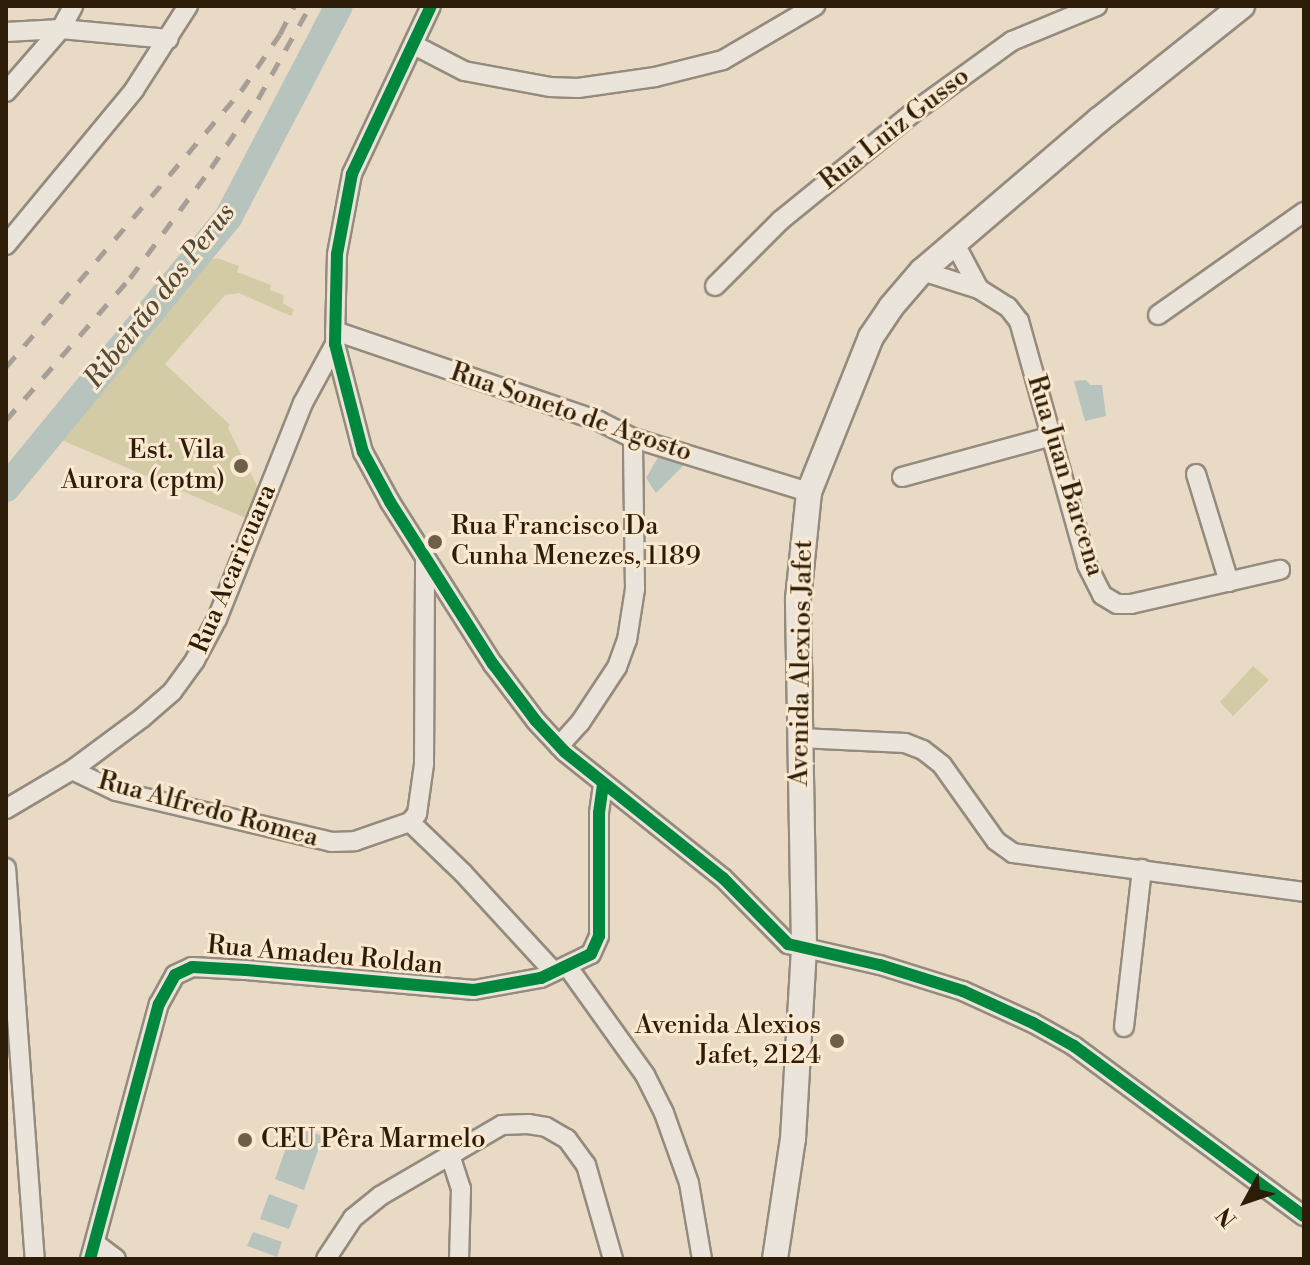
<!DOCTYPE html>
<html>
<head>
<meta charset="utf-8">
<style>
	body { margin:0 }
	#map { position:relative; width:1310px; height:1265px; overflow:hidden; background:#e8dac5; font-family:"Libre Bodoni",serif }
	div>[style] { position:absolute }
	.green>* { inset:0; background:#d3cba5 }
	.water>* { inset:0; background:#b7c3bd }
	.river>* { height:28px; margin:-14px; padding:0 14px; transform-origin:14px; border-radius:14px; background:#b7c3bd }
	.roads { filter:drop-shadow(2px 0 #958b7d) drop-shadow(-2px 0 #958b7d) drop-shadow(0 2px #958b7d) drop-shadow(0 -2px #958b7d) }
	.street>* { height:18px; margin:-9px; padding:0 9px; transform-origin:9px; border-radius:9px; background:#ebe4da }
	.secondary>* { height:24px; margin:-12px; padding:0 12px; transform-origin:12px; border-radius:12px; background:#ebe4da }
	.rail>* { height:5px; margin-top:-2.5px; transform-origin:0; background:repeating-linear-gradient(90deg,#a79f95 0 14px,transparent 0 28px) }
	.cycleway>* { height:12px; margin:-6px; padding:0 6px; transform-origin:6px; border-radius:6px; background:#00873e }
	.dots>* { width:22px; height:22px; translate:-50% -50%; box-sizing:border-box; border:4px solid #fae9d0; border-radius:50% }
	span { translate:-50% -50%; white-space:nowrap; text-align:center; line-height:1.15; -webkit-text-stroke:6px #fae9d0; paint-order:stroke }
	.street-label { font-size:26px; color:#2d1c07 }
	.poi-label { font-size:26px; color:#2d1c07 }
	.right { translate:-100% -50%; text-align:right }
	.left { translate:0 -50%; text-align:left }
	.water-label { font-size:28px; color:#504b3c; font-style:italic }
	.frame { position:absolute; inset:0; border:8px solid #2d1c07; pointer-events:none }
	.north { position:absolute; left:1206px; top:1161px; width:80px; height:80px; -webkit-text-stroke:6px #fae9d0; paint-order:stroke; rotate:230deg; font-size:22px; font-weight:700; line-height:32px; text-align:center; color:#2d1c07 }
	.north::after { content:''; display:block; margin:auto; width:28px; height:36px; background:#2d1c07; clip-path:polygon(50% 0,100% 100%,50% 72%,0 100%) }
</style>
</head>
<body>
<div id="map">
	<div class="green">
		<div style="clip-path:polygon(217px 258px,239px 266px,237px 272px,271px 285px,270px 290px,284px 295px,283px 303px,294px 310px,291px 316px,239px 293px,225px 295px,165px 364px,230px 425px,228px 428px,259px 490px,248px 519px,52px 436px,206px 261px)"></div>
		<div style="clip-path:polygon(1253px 666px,1269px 680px,1233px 716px,1220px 702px)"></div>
	</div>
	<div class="water">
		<div style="clip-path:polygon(1086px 380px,1090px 385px,1102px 385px,1106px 416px,1085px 421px,1074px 381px)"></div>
		<div style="clip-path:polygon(660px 454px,685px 464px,656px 493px,646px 478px)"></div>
		<div style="clip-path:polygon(294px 1126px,323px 1136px,304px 1190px,275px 1179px)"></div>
		<div style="clip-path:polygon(269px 1194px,298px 1205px,289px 1229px,260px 1219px)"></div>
		<div style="clip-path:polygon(253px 1232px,282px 1242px,277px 1257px,247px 1246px)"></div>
	</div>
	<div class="river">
		<div style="left:6px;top:488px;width:350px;rotate:-50.6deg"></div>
		<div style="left:228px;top:218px;width:239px;rotate:-62.4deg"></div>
	</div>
	<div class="roads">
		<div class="street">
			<div style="left:431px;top:6px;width:186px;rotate:115.2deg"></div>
			<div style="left:352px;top:174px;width:81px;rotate:100.6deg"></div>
			<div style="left:337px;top:254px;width:90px;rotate:91.3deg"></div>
			<div style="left:335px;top:344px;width:112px;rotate:75.5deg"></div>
			<div style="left:363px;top:452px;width:57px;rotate:61.6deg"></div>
			<div style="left:390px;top:502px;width:192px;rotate:57.6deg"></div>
			<div style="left:493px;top:664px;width:71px;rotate:53deg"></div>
			<div style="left:536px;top:721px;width:42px;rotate:46.9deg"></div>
			<div style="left:565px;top:752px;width:202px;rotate:38.6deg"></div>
			<div style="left:723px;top:878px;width:93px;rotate:45.4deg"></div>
			<div style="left:788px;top:944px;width:94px;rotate:12.9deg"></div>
			<div style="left:880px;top:965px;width:87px;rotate:17.4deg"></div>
			<div style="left:963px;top:991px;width:77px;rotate:24.6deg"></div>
			<div style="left:1033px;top:1023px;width:47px;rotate:29.3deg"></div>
			<div style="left:1074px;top:1046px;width:286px;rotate:36.5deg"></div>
			<div style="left:6px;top:32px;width:55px;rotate:-3.1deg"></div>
			<div style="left:61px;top:29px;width:108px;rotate:5.3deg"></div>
			<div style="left:414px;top:45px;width:56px;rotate:27.5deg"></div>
			<div style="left:464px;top:71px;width:87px;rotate:10.5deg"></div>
			<div style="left:550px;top:87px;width:28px;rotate:2deg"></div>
			<div style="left:578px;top:88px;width:78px;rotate:-8.1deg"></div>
			<div style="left:655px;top:77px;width:70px;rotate:-14deg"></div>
			<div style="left:723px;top:60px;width:107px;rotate:-30.4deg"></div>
			<div style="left:6px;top:92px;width:84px;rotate:-48.9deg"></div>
			<div style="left:61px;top:29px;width:26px;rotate:-62deg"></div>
			<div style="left:954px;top:242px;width:53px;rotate:62deg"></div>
			<div style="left:6px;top:245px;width:201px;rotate:-50.4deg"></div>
			<div style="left:134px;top:90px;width:100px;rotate:-57.3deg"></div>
			<div style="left:922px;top:271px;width:60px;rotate:17.5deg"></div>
			<div style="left:979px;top:289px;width:34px;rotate:32deg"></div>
			<div style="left:1008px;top:307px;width:18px;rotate:52deg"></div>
			<div style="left:1019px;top:321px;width:253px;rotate:74.4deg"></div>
			<div style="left:1087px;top:565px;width:34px;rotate:63deg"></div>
			<div style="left:1102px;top:595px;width:17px;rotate:31deg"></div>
			<div style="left:1117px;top:604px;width:14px"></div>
			<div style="left:1131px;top:604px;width:153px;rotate:-12.9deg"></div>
			<div style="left:715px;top:286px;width:93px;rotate:-45deg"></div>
			<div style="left:781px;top:220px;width:173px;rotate:-39.1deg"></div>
			<div style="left:915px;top:111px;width:120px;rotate:-35.8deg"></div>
			<div style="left:1012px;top:41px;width:92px;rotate:-22.4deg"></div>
			<div style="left:1158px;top:315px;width:179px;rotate:-35.2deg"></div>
			<div style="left:335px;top:331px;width:279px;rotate:18.8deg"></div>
			<div style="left:599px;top:421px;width:38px;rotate:27deg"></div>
			<div style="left:633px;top:438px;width:184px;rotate:17.1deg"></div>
			<div style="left:1196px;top:474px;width:113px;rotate:73deg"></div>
			<div style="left:902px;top:477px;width:156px;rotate:-15.3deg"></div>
			<div style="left:800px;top:738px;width:105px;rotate:2.7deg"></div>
			<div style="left:905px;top:743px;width:19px;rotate:21deg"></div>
			<div style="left:923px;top:750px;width:24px;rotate:38deg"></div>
			<div style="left:942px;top:765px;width:93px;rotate:54.6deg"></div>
			<div style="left:996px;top:841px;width:21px;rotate:35deg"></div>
			<div style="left:1013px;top:853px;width:294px;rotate:7.6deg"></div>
			<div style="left:559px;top:746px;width:31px;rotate:-48deg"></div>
			<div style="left:580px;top:723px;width:67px;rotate:-56.5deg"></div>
			<div style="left:617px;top:667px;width:29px;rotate:-70deg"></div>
			<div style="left:627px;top:640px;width:52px;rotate:-81.1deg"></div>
			<div style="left:635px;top:589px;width:151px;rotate:-90.8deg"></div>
			<div style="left:72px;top:770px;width:49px;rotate:25.5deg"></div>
			<div style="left:116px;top:791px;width:221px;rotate:13.3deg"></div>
			<div style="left:331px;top:842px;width:24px;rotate:-2deg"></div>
			<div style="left:355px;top:841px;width:58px;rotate:-19.1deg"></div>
			<div style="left:410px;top:822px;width:11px;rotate:-49deg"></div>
			<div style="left:417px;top:814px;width:50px;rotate:-82deg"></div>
			<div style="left:424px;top:764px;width:207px;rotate:-89.7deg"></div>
			<div style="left:6px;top:809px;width:77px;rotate:-30.6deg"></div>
			<div style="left:72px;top:770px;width:87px;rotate:-36.6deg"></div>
			<div style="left:142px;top:718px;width:40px;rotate:-41deg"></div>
			<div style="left:172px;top:692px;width:39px;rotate:-54deg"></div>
			<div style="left:195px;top:660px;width:47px;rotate:-61.8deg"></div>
			<div style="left:217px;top:619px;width:232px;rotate:-68.3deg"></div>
			<div style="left:303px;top:403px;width:67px;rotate:-61.5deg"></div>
			<div style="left:410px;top:822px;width:74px;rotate:43.9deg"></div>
			<div style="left:463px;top:873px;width:134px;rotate:47.4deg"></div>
			<div style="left:6px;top:868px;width:392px;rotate:85.8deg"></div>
			<div style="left:567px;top:966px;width:134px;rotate:54.4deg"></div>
			<div style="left:645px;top:1075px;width:42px;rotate:63.4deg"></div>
			<div style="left:664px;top:1113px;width:74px;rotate:70.3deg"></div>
			<div style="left:689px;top:1183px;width:77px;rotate:80.3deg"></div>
			<div style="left:1124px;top:1027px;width:159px;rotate:-83.5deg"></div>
			<div style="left:450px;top:1155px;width:36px;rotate:72deg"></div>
			<div style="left:461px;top:1189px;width:70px;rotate:91.6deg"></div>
			<div style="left:96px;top:1244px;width:25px;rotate:37deg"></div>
			<div style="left:90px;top:1259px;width:264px;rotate:-74.9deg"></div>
			<div style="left:159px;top:1004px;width:33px;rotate:-61deg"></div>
			<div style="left:175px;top:975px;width:19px;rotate:-25deg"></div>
			<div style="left:192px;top:967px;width:54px;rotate:3.2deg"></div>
			<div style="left:246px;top:970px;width:229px;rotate:5deg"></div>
			<div style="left:474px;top:990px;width:68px;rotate:-10.2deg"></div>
			<div style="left:541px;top:978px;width:55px;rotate:-25.6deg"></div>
			<div style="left:591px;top:954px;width:20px;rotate:-66deg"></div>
			<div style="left:599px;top:936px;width:123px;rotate:-90deg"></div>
			<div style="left:599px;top:813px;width:29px;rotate:-82deg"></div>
			<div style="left:326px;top:1259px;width:49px;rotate:-56.6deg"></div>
			<div style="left:353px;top:1218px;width:35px;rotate:-39deg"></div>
			<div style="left:380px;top:1196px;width:141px;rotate:-30.2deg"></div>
			<div style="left:502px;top:1125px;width:26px;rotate:-2deg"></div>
			<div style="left:528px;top:1124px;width:18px;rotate:9deg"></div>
			<div style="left:546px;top:1127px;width:24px;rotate:30deg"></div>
			<div style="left:567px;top:1139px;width:32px;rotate:54deg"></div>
			<div style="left:586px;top:1165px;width:98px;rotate:74deg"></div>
		</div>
		<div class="secondary">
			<div style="left:775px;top:1259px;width:121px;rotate:-81.5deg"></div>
			<div style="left:793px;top:1139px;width:192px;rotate:-86.7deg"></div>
			<div style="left:804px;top:947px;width:348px;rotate:-91deg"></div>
			<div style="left:798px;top:599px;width:108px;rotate:-84.1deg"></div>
			<div style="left:809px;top:492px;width:167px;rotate:-68.2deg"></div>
			<div style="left:871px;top:337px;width:36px;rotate:-56deg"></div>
			<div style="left:891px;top:307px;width:48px;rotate:-49.3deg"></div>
			<div style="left:922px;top:271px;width:233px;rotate:-40.5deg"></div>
			<div style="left:1099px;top:120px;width:183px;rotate:-38.6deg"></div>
		</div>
	</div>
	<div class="rail">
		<div style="left:6px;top:367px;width:362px;rotate:-49.6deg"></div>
		<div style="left:241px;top:91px;width:69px;rotate:-55.6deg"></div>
		<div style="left:280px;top:34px;width:31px;rotate:-63deg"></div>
		<div style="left:6px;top:420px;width:189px;rotate:-48.9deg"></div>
		<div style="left:130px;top:278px;width:137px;rotate:-53.6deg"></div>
		<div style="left:211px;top:168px;width:83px;rotate:-55.7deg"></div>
		<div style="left:258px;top:99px;width:107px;rotate:-60.8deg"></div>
	</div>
	<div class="cycleway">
		<div style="left:431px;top:6px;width:186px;rotate:115.2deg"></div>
		<div style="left:352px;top:174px;width:81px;rotate:100.6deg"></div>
		<div style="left:337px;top:254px;width:90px;rotate:91.3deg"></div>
		<div style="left:335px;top:344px;width:112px;rotate:75.5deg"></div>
		<div style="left:363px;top:452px;width:57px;rotate:61.6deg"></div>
		<div style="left:390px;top:502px;width:192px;rotate:57.6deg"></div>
		<div style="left:493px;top:664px;width:71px;rotate:53deg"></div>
		<div style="left:536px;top:721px;width:42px;rotate:46.9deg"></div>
		<div style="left:565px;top:752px;width:202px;rotate:38.6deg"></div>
		<div style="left:723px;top:878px;width:93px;rotate:45.4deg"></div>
		<div style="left:788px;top:944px;width:94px;rotate:12.9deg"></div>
		<div style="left:880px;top:965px;width:87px;rotate:17.4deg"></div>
		<div style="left:963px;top:991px;width:77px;rotate:24.6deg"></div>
		<div style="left:1033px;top:1023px;width:47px;rotate:29.3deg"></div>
		<div style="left:1074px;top:1046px;width:286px;rotate:36.5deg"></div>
		<div style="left:90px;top:1259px;width:264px;rotate:-74.9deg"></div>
		<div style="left:159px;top:1004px;width:33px;rotate:-61deg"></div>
		<div style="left:175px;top:975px;width:19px;rotate:-25deg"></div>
		<div style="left:192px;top:967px;width:54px;rotate:3.2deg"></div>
		<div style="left:246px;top:970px;width:229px;rotate:5deg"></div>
		<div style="left:474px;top:990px;width:68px;rotate:-10.2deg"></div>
		<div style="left:541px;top:978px;width:55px;rotate:-25.6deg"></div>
		<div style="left:591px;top:954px;width:20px;rotate:-66deg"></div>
		<div style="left:599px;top:936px;width:123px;rotate:-90deg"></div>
		<div style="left:599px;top:813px;width:29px;rotate:-82deg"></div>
	</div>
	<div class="dots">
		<div style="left:241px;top:466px;background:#6e5e4a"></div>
		<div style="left:435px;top:542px;background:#6e5e4a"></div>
		<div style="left:837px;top:1041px;background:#6e5e4a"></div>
		<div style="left:245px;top:1140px;background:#6e5e4a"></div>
	</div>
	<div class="street-label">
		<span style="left:895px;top:129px;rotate:-38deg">Rua Luiz Gusso</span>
		<span style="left:571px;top:413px;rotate:19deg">Rua Soneto de Agosto</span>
		<span style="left:1065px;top:476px;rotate:73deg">Rua Juan Barcena</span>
		<span style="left:234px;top:569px;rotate:-67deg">Rua Acaricuara</span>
		<span style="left:802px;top:663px;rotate:-89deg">Avenida Alexios Jafet</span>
		<span style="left:208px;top:810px;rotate:15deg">Rua Alfredo Romea</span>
		<span style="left:325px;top:956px;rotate:5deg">Rua Amadeu Roldan</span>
	</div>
	<div class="poi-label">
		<span class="right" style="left:225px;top:466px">Est. Vila<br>Aurora (cptm)</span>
		<span class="left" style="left:451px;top:542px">Rua Francisco Da<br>Cunha Menezes, 1189</span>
		<span class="right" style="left:821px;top:1041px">Avenida Alexios<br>Jafet, 2124</span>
		<span class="left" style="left:261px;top:1140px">CEU Pêra Marmelo</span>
	</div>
	<div class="water-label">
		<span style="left:160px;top:296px;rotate:-52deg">Ribeirão dos Perus</span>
	</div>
	<div class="frame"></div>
	<div class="north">N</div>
</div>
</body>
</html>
